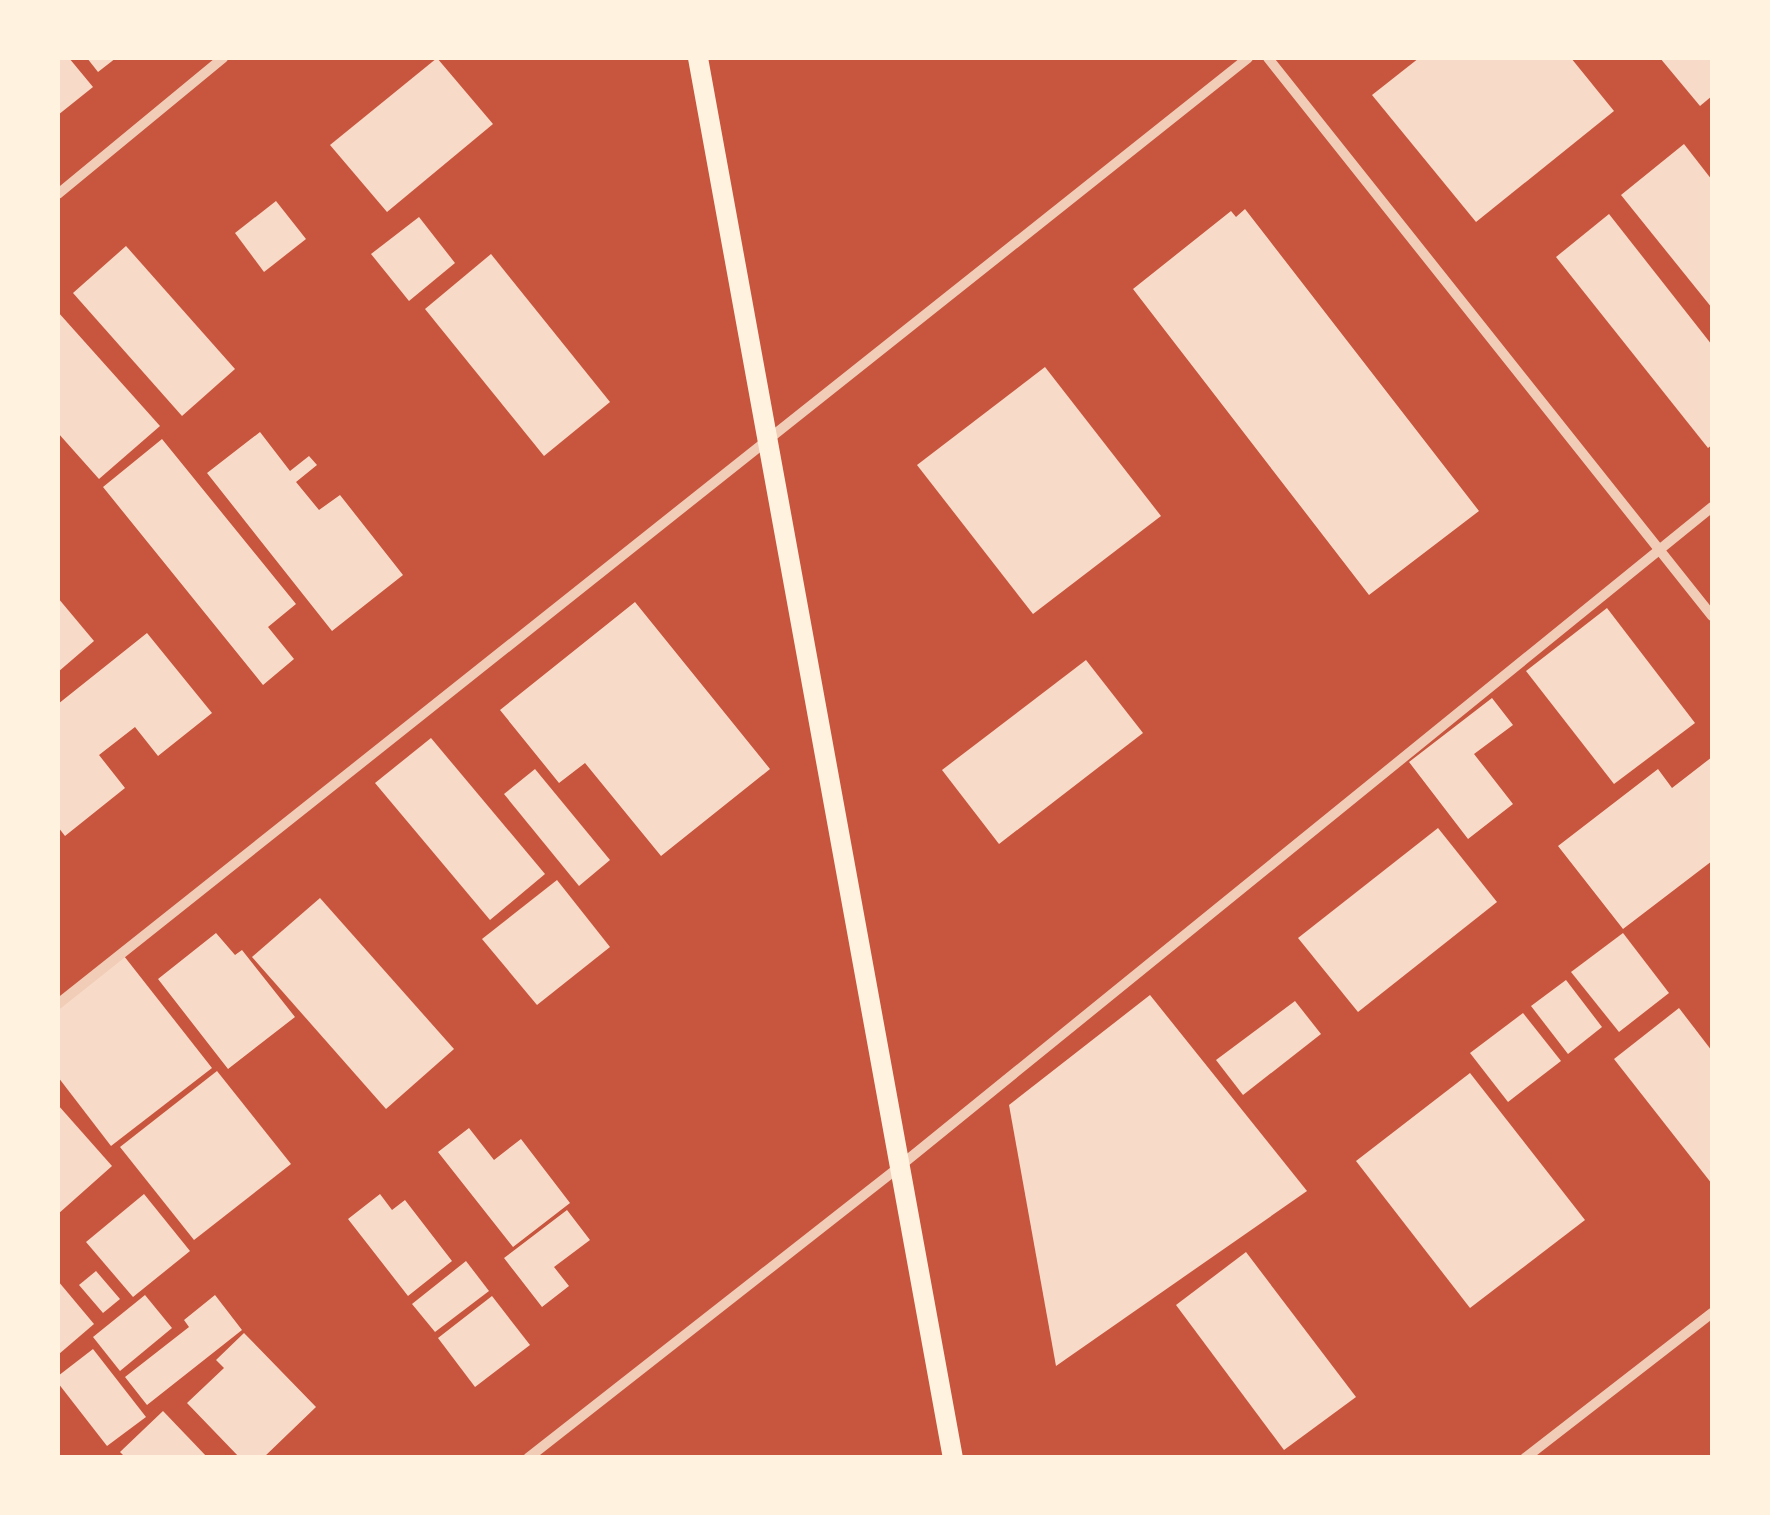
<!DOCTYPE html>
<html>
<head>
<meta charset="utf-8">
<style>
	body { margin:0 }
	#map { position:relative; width:1770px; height:1515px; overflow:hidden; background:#c8553d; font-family:Roboto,sans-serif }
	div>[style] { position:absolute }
	.building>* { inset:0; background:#f7dbc8 }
	.minor>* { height:10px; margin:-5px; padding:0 5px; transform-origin:5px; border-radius:5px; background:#f1ccb7 }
	.secondary>* { height:20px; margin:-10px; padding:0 10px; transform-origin:10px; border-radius:10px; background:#fff3e0 }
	span { translate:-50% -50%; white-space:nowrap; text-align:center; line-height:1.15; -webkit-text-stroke:9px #fff3e0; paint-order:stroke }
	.frame { position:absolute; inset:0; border:60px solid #fff3e0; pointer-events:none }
</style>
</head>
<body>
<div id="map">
	<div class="building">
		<div style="clip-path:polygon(58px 58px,69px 58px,93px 87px,58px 115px)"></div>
		<div style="clip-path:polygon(87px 58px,116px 58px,98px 72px)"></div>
		<div style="clip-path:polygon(437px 58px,493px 124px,387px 212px,330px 145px)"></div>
		<div style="clip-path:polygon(1419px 58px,1571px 58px,1614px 111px,1476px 222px,1372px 95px)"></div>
		<div style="clip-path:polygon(1660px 58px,1712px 58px,1712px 96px,1700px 106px)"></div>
		<div style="clip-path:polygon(1684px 144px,1712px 180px,1712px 308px,1621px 195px)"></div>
		<div style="clip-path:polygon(276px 201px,306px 239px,264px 272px,235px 233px)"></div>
		<div style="clip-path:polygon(1245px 209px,1479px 511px,1369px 595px,1133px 289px,1231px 211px,1236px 217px)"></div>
		<div style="clip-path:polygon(1609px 214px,1712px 345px,1712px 445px,1708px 448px,1556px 257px)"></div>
		<div style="clip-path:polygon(419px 217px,455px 263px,409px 301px,371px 254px)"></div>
		<div style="clip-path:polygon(126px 246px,235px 369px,182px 416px,73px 293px)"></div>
		<div style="clip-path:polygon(491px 254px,610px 402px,544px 456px,425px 309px)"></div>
		<div style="clip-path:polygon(58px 312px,160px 426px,99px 479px,58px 433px)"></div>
		<div style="clip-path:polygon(1045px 367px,1161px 516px,1033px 614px,917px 465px)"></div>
		<div style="clip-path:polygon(260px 432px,290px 471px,309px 456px,317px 465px,296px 482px,319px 510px,340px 495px,403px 575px,332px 631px,207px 473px)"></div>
		<div style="clip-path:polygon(162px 439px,296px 604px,268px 627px,294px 659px,263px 685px,103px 487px)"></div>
		<div style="clip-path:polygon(58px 598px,94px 641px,58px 672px)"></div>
		<div style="clip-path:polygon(635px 602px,770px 769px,661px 856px,585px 763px,559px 783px,500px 710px)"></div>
		<div style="clip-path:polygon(1607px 608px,1695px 723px,1614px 784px,1526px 671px)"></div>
		<div style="clip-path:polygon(147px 633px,212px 713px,158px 756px,135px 727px,99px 755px,125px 788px,65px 836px,58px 827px,58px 704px)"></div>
		<div style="clip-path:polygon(1086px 660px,1143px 733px,999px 844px,942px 770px)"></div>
		<div style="clip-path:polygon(1492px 698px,1513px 725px,1474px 754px,1513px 804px,1468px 839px,1409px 762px)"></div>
		<div style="clip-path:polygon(431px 738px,545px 874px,490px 920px,375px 783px)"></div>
		<div style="clip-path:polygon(1712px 757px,1712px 861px,1623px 929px,1558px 846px,1658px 769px,1672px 788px)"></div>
		<div style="clip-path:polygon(535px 769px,610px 860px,579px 886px,504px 794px)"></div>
		<div style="clip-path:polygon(1438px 828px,1497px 902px,1358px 1012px,1298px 938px)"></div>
		<div style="clip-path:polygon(557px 880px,610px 947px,537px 1005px,482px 939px)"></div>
		<div style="clip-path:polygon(320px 898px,454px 1049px,386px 1109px,252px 957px)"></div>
		<div style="clip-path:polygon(216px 933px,235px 955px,242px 950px,295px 1017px,228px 1069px,158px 979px)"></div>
		<div style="clip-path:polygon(1623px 933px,1669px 993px,1619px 1032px,1571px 972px)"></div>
		<div style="clip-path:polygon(124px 956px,212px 1068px,111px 1146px,58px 1077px,58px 1008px)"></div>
		<div style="clip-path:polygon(1566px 980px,1602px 1027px,1568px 1054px,1531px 1006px)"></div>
		<div style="clip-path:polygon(1150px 995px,1307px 1191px,1056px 1366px,1009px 1105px)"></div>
		<div style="clip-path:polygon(1295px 1001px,1321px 1034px,1243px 1095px,1216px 1060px)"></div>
		<div style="clip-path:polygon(1679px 1008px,1712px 1051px,1712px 1184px,1614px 1059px)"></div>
		<div style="clip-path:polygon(1523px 1013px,1561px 1061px,1508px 1102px,1470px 1053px)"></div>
		<div style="clip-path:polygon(217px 1071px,291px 1164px,194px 1240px,120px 1147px)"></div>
		<div style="clip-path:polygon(1470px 1073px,1585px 1220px,1470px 1308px,1356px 1161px)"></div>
		<div style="clip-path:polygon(58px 1105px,112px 1166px,58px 1214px)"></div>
		<div style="clip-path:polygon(469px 1128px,494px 1160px,521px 1139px,570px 1203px,513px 1247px,438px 1152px)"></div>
		<div style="clip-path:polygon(144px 1194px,190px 1251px,133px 1297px,86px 1242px)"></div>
		<div style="clip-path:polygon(380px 1194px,392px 1210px,405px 1200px,452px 1261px,408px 1296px,348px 1219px)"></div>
		<div style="clip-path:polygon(567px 1210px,590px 1240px,554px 1267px,569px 1286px,542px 1307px,504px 1258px)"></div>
		<div style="clip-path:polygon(1246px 1252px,1356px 1397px,1284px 1450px,1176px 1305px)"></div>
		<div style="clip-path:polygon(466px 1261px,489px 1291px,435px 1332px,412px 1304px)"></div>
		<div style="clip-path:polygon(96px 1271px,120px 1299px,103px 1313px,79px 1285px)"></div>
		<div style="clip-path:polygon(58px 1281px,94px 1324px,59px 1354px,58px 1352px)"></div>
		<div style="clip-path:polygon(145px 1295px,172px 1328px,120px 1371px,93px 1337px)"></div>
		<div style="clip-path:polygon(215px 1295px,242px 1330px,147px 1405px,125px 1377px,189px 1327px,184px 1320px)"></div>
		<div style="clip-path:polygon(492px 1296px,530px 1345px,475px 1387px,438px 1338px)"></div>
		<div style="clip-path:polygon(244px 1333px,316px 1407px,263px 1458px,240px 1458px,187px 1403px,224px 1368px,216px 1360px)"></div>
		<div style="clip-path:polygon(93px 1349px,146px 1417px,107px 1446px,58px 1383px,58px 1376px)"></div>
		<div style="clip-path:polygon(163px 1411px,208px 1458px,126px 1458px,120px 1452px)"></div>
	</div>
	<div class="minor">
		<div style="left:1268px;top:58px;width:713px;rotate:51.49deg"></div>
		<div style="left:58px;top:194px;width:214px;rotate:-39.5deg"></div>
		<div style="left:58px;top:1004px;width:1520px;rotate:-38.48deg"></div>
		<div style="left:528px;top:1458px;width:473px;rotate:-38.1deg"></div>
		<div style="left:900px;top:1166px;width:1046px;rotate:-39.06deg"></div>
		<div style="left:1525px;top:1458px;width:237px;rotate:-37.8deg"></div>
	</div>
	<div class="secondary">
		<div style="left:698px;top:58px;width:1423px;rotate:79.68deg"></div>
	</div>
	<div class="frame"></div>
</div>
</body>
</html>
